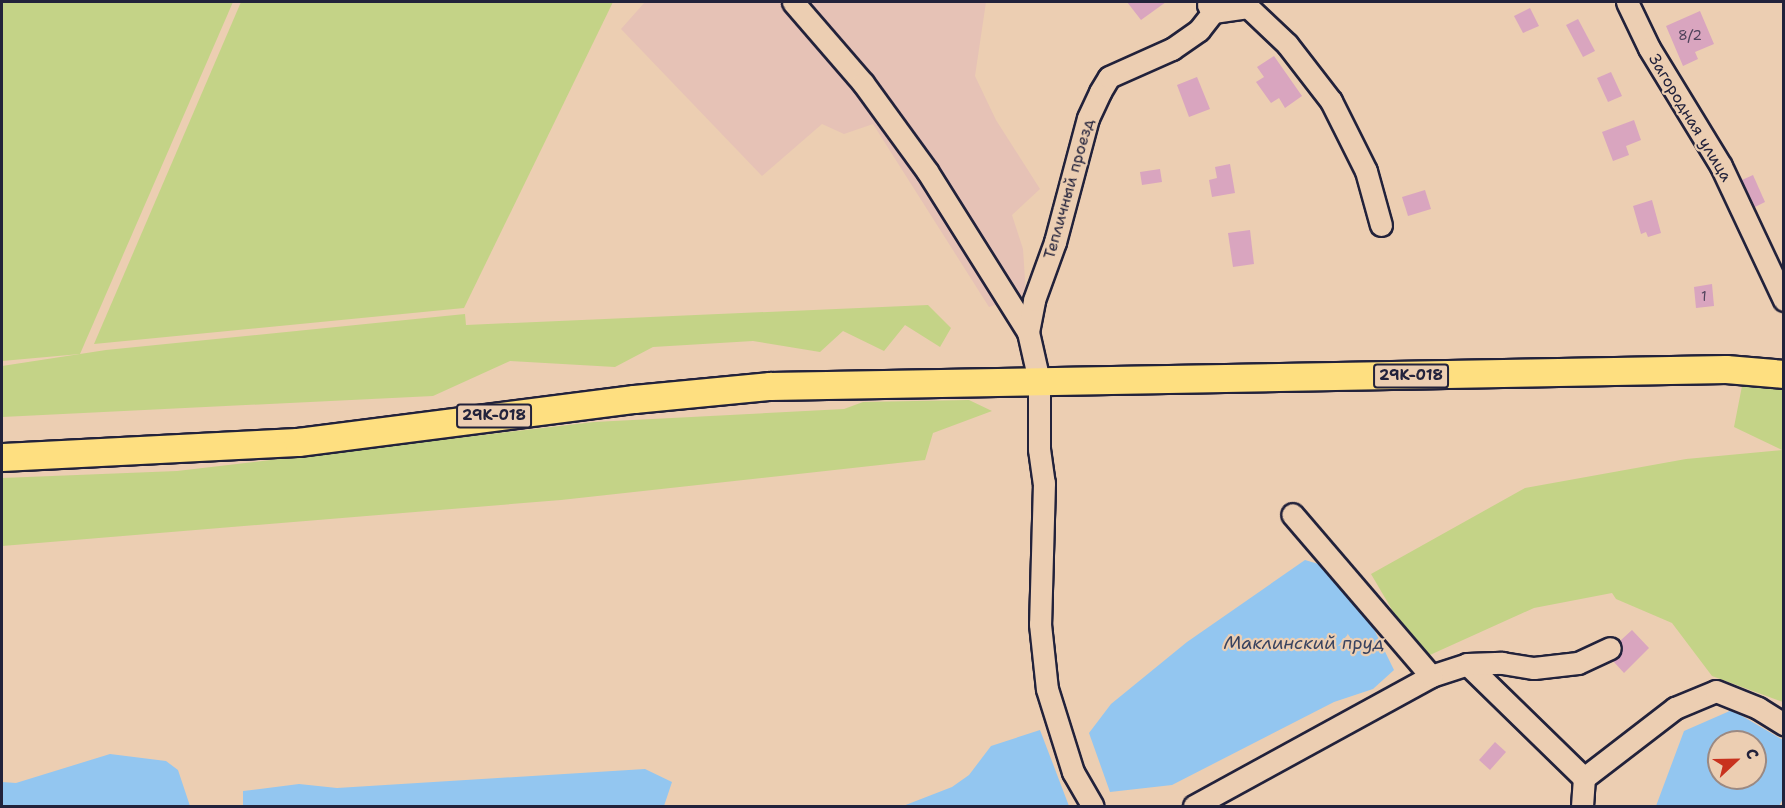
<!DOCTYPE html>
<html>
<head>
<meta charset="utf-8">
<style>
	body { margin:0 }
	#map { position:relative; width:1785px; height:808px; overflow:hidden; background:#ecceb2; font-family:"Shantell Sans",sans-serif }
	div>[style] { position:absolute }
	.built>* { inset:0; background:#e6c2b6 }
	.green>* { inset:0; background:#c4d387 }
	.water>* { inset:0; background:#93c6f0 }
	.building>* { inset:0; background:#d9a5bf }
	.roads { filter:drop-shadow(2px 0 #22223b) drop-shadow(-2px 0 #22223b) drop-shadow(0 2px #22223b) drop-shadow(0 -2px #22223b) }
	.minor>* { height:21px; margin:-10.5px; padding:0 10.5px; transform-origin:10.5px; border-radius:10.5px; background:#ecceb2 }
	.major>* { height:27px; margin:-13.5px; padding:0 13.5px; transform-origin:13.5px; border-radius:13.5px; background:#fedf80 }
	span { translate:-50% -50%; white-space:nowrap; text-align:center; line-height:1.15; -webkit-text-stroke:4.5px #ecceb2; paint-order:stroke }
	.number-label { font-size:14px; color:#50435c }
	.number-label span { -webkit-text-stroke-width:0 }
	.shield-label span { padding:2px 4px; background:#ecceb2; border:2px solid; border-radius:4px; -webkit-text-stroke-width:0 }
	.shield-label { font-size:15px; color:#22223b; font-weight:700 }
	.street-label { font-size:16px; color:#22223b }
	.water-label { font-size:18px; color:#39435f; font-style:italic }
	.frame { position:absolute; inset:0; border:3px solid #22223b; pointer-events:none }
	.north { position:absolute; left:1707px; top:730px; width:60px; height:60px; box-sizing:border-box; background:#ecceb2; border:2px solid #9b8982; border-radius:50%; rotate:68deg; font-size:16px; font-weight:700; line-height:24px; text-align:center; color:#22223b }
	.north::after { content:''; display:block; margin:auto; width:21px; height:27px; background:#c8321e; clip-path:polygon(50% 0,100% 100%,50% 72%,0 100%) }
</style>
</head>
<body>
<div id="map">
	<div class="built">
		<div style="clip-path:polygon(645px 2px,986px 2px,975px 76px,996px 120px,1040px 189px,1012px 215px,1023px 249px,1026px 295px,989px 307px,873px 124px,844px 134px,822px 124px,762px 176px,621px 29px)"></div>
	</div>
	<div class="green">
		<div style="clip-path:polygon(2px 2px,233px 2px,80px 354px,2px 361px)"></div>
		<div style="clip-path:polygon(241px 2px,613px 2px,464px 308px,94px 344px)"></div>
		<div style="clip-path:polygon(928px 305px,951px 328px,940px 347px,905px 325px,884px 351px,843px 331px,820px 352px,753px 341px,653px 347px,615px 367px,510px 361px,433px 396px,2px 417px,2px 366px,106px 350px,465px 314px,466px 325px)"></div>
		<div style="clip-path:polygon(1742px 386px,1783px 387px,1783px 702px,1712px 676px,1672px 623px,1616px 599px,1612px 593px,1534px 608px,1421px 659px,1371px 574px,1525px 488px,1686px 459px,1782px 450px,1734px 427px)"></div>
		<div style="clip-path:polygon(969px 400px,992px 411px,933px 433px,925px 460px,561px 500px,2px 546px,2px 478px,177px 471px,594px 422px,844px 409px,863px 402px)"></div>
	</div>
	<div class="water">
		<div style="clip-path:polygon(1305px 560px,1322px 565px,1365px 611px,1394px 670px,1373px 689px,1334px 702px,1172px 785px,1110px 792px,1089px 733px,1111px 704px,1187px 642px)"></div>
		<div style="clip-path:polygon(evenodd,1732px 710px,1783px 740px,1783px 799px,1779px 806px,1656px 806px,1684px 731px,1732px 710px,1719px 742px,1755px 742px,1755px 778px,1719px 778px,1719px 742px)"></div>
		<div style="clip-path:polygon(1040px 730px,1069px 806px,903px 806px,952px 787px,969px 775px,991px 746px)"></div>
		<div style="clip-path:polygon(110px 754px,166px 761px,178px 770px,190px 806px,2px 806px,2px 782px,16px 783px)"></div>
		<div style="clip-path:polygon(645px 769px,672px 782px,664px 806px,243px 806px,243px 791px,299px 784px,337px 788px)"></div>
	</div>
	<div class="building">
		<div style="clip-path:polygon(1127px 2px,1166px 2px,1141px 20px)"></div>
		<div style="clip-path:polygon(1530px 8px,1539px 26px,1523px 33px,1514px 16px)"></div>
		<div style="clip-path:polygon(1700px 11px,1714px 44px,1695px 52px,1698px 59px,1683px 66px,1666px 26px)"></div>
		<div style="clip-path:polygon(1578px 19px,1595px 51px,1583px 57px,1566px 25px)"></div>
		<div style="clip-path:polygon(1274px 56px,1302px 96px,1285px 108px,1279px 98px,1271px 103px,1256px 82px,1264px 77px,1257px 67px)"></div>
		<div style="clip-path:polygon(1611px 72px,1622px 96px,1608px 102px,1597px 78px)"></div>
		<div style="clip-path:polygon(1197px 77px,1210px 109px,1189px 117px,1177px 85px)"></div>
		<div style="clip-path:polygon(1634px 120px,1641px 140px,1626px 146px,1629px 155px,1613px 161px,1602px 132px)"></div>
		<div style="clip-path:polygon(1230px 164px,1235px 193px,1212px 197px,1209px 180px,1217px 178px,1215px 167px)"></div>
		<div style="clip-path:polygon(1160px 169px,1162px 182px,1142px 185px,1140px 172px)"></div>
		<div style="clip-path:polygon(1753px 175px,1765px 202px,1755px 207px,1742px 180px)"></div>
		<div style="clip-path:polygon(1425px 190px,1431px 209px,1408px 216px,1402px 197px)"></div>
		<div style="clip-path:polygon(1652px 200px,1661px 233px,1648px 237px,1646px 232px,1641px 234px,1633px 206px)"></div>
		<div style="clip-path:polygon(1250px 230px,1254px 264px,1233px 267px,1228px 233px)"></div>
		<div style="clip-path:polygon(1712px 284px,1714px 306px,1696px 308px,1694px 287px)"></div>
		<div style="clip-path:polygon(1632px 630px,1649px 648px,1624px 673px,1613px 661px,1621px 655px,1620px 641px)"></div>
		<div style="clip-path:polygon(1495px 742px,1506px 752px,1490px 770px,1479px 760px)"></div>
	</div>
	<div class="roads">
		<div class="minor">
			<div style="left:793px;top:2px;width:107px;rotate:49.2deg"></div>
			<div style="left:863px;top:83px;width:109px;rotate:54deg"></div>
			<div style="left:927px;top:171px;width:190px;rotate:57.9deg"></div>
			<div style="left:1028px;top:332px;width:50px;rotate:77.3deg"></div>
			<div style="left:1039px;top:381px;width:68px;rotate:90deg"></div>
			<div style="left:1039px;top:449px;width:34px;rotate:82deg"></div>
			<div style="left:1044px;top:483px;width:141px;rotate:91.6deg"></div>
			<div style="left:1040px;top:624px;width:65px;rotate:83.9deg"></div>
			<div style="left:1047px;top:689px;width:87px;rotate:72.6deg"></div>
			<div style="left:1073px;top:772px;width:39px;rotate:60deg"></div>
			<div style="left:1627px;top:2px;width:51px;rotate:64.4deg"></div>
			<div style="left:1649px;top:48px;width:138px;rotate:58.6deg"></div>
			<div style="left:1721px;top:166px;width:148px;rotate:64.8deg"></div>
			<div style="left:1208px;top:5px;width:9px;rotate:54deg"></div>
			<div style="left:1213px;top:12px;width:35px;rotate:-8deg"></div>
			<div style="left:1248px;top:7px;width:54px;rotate:43.5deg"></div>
			<div style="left:1287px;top:44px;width:72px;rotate:52.3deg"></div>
			<div style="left:1331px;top:101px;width:78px;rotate:63.4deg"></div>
			<div style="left:1366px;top:171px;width:56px;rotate:74.5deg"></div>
			<div style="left:1028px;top:332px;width:33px;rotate:-79deg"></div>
			<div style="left:1034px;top:300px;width:62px;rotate:-70.1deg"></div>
			<div style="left:1055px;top:242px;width:128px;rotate:-75.1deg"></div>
			<div style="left:1088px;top:118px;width:29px;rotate:-65deg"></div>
			<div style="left:1100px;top:92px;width:17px;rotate:-59deg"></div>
			<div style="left:1109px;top:77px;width:69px;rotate:-24deg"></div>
			<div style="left:1172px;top:49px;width:33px;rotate:-35deg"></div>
			<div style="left:1199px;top:30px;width:36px;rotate:-52deg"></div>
			<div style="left:1467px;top:664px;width:163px;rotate:44.3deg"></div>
			<div style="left:1584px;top:778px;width:115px;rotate:-37.6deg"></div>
			<div style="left:1675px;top:708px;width:44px;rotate:-22.5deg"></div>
			<div style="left:1716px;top:691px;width:45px;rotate:22deg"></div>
			<div style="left:1758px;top:708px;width:31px;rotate:32deg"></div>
			<div style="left:1431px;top:676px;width:38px;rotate:-18deg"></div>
			<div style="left:1467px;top:664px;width:35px;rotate:-2deg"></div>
			<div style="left:1502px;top:663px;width:32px;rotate:9deg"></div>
			<div style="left:1534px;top:668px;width:44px;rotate:-6.5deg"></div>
			<div style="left:1578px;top:663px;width:35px;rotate:-25deg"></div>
			<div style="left:1194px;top:806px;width:270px;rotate:-28.7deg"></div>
			<div style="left:1431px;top:676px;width:213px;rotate:-130.6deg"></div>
			<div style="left:1582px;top:806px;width:28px;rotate:-86deg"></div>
		</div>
		<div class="major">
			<div style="left:2px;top:457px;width:296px;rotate:-2.9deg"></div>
			<div style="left:298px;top:442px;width:339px;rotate:-7.3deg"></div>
			<div style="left:634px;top:399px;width:137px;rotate:-5.5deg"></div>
			<div style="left:770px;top:386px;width:956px;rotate:-1.02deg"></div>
			<div style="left:1726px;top:369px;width:58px;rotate:4.9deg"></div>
		</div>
	</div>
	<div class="number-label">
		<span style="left:1690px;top:35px">8/2</span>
		<span style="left:1704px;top:296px">1</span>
	</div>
	<div class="shield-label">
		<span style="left:1411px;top:376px">29К-018</span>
		<span style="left:494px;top:416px">29К-018</span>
	</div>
	<div class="street-label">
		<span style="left:1690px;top:118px;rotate:59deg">Загородная улица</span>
		<span style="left:1069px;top:189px;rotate:-74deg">Тепличный проезд</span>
	</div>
	<div class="water-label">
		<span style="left:1304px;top:643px">Маклинский пруд</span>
	</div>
	<div class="frame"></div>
	<div class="north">С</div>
</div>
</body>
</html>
